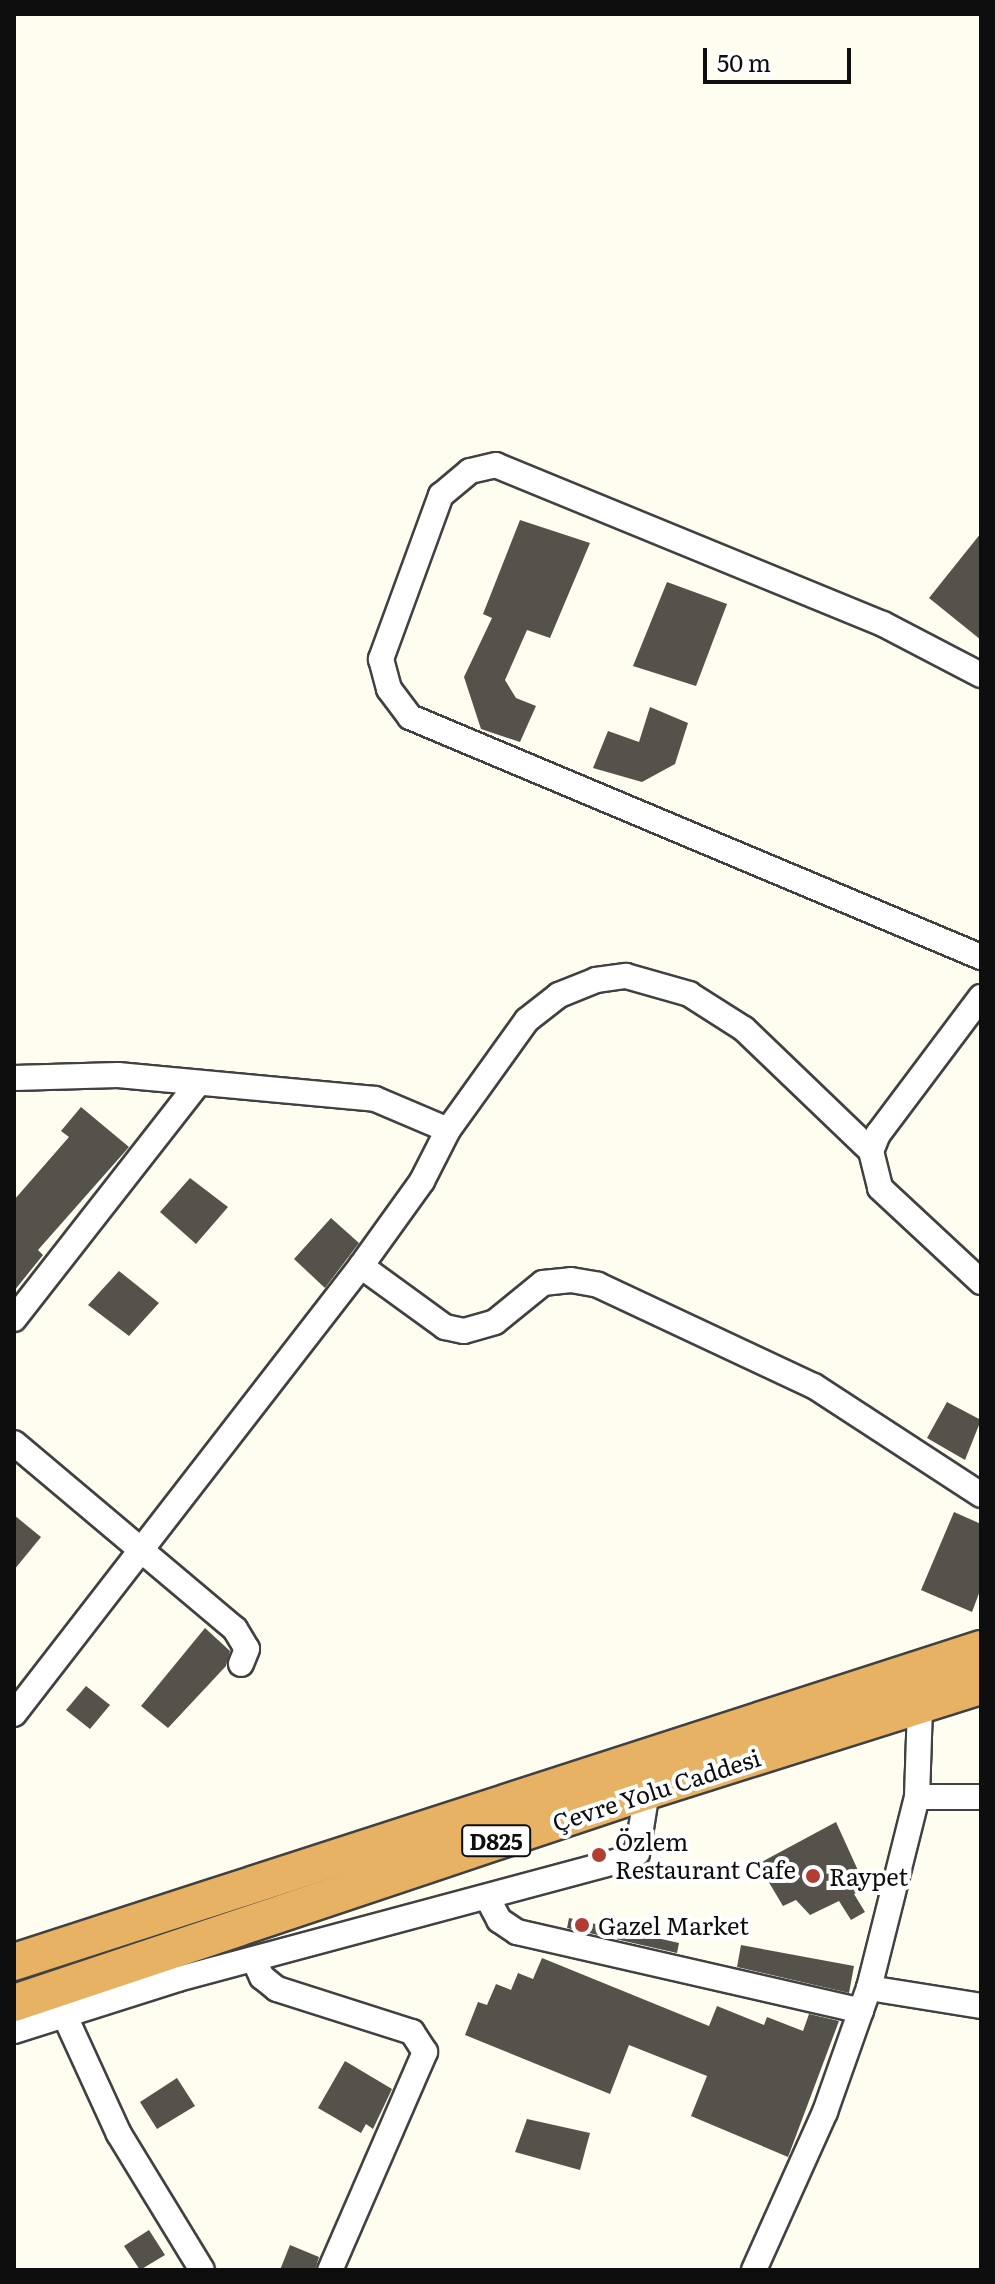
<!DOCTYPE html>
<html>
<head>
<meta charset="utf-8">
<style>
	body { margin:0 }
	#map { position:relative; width:995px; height:2284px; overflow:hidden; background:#fefdf0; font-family:Literata,serif }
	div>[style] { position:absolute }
	.building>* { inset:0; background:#55514b }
	.roads { filter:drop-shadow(2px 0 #414141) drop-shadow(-2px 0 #414141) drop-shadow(0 2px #414141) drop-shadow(0 -2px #414141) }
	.minor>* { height:24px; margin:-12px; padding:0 12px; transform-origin:12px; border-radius:12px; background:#fff }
	.highway>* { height:36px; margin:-18px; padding:0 18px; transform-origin:18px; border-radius:18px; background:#e7b264 }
	.dots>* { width:22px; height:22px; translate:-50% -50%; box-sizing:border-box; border:4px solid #fff; border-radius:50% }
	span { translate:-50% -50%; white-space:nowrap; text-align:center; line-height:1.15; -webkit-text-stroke:8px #fff; paint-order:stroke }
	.shield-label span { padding:2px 6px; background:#fff; border:2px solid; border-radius:6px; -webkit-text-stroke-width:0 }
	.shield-label { font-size:22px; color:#0e0e0e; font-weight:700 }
	.street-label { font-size:24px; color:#0e0e0e }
	.poi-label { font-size:24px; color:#0e0e0e }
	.left { translate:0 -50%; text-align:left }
	.frame { position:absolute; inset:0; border:16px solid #0e0e0e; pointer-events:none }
	.scale { position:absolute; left:703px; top:48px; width:148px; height:36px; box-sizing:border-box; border:4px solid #0e0e0e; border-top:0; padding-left:10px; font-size:24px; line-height:28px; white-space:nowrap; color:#0e0e0e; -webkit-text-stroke:6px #fff; paint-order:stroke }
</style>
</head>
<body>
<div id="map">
	<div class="building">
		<div style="clip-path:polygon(520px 520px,590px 543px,550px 638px,527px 630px,505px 680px,516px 698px,536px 706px,520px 742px,481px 729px,464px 677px,492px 618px,483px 614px)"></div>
		<div style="clip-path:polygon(981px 533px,981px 640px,929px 598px)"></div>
		<div style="clip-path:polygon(667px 582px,727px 604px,696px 686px,633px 666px)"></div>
		<div style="clip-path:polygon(650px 707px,688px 723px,675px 764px,642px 782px,593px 768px,608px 731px,639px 742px)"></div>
		<div style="clip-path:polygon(81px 1107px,129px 1147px,38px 1250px,43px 1255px,14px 1291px,14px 1200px,69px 1137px,61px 1131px)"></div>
		<div style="clip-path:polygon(190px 1178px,228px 1207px,196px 1244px,160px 1212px)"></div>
		<div style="clip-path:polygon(331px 1218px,359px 1243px,325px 1288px,294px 1259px)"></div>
		<div style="clip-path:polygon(119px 1271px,159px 1303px,129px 1336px,88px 1305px)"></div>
		<div style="clip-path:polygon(947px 1402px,981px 1420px,965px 1460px,927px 1438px)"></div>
		<div style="clip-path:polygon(954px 1512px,981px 1524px,981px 1588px,972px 1612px,921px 1590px)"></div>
		<div style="clip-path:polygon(14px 1515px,41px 1537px,14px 1570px)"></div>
		<div style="clip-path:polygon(205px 1628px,230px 1651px,226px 1666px,168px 1728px,141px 1706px)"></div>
		<div style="clip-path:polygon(86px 1686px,110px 1705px,90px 1729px,66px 1710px)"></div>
		<div style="clip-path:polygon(836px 1822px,866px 1888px,854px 1894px,865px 1912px,851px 1920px,839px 1901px,810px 1915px,796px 1900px,783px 1906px,758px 1864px)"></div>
		<div style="clip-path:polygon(569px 1918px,679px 1943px,677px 1953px,567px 1928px)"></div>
		<div style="clip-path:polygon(741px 1945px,854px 1966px,849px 1993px,737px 1967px)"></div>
		<div style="clip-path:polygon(542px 1958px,709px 2026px,717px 2006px,764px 2025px,767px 2017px,803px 2031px,809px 2014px,839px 2021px,788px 2157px,691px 2116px,707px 2076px,629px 2045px,610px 2094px,465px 2035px,478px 2002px,487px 2005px,496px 1984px,511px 1990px,518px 1973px,533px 1979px)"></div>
		<div style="clip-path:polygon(345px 2061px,392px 2089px,373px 2129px,366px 2124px,361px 2133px,318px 2108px)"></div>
		<div style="clip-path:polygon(177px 2078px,195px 2106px,157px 2129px,140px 2102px)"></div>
		<div style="clip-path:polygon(527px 2119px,590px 2133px,580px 2170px,515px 2152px)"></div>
		<div style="clip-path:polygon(149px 2230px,165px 2255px,140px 2270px,124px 2246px)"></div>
		<div style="clip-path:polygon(290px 2245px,319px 2257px,315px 2270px,280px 2270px)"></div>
	</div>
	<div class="roads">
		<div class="minor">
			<div style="left:981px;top:675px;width:110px;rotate:-152.5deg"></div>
			<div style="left:883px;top:624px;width:418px;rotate:-157.7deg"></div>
			<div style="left:496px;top:465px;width:27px;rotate:167deg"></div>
			<div style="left:470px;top:471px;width:38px;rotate:140deg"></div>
			<div style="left:441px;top:495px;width:175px;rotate:110.1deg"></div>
			<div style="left:381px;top:659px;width:31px;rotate:75deg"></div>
			<div style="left:389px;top:689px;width:35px;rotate:53deg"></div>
			<div style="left:410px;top:717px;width:619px;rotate:22.8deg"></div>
			<div style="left:981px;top:997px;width:171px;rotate:126.9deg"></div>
			<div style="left:878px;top:1134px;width:18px;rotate:112deg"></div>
			<div style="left:871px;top:1151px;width:38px;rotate:76deg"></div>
			<div style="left:880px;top:1188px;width:138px;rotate:42.9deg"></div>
			<div style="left:14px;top:1078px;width:104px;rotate:-1.7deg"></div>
			<div style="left:118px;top:1075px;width:258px;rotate:5.3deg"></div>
			<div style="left:375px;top:1099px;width:79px;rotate:23deg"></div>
			<div style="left:361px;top:1266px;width:104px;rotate:36deg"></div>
			<div style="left:445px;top:1327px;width:19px;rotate:12deg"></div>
			<div style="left:464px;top:1331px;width:32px;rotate:-16deg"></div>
			<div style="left:495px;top:1322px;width:62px;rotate:-39.1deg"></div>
			<div style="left:543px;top:1283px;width:28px;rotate:-6deg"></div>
			<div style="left:571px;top:1280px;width:27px;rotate:10deg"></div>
			<div style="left:598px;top:1285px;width:238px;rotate:25.1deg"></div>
			<div style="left:814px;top:1386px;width:199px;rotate:33.1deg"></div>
			<div style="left:14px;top:1319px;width:296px;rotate:-52deg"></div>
			<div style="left:14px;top:1443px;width:289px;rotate:40.1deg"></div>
			<div style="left:235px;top:1629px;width:23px;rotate:59deg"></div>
			<div style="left:247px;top:1649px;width:16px;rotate:112deg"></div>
			<div style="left:14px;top:1714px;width:567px;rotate:-52.24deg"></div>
			<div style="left:361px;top:1266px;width:105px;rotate:-54.3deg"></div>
			<div style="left:422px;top:1181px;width:57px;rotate:-63deg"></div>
			<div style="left:448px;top:1130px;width:135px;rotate:-54.3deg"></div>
			<div style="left:527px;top:1020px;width:41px;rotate:-38deg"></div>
			<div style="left:559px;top:995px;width:40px;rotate:-22deg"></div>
			<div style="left:596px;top:980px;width:30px;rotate:-8deg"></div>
			<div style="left:626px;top:976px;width:66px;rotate:15.9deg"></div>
			<div style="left:689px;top:994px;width:65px;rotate:32.5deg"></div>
			<div style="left:744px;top:1029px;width:176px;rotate:43.8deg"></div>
			<div style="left:917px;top:1797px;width:64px"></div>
			<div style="left:488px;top:1899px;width:24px;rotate:62deg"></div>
			<div style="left:499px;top:1920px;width:22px;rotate:34deg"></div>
			<div style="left:517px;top:1932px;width:353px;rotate:12.9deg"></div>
			<div style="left:254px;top:1960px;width:19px;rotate:65deg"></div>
			<div style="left:262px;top:1977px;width:19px;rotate:39deg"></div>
			<div style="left:277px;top:1989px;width:142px;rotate:17.7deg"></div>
			<div style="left:412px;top:2032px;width:24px;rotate:57deg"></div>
			<div style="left:425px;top:2052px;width:238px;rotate:113.5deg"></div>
			<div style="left:869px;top:1988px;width:113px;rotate:9.1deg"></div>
			<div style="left:64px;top:2014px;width:132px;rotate:65.4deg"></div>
			<div style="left:119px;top:2134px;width:159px;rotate:58.6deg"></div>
			<div style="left:14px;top:2031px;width:172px;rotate:-17.6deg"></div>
			<div style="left:178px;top:1979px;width:461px;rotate:-15deg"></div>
			<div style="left:623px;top:1860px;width:16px;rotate:-27deg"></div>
			<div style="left:637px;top:1853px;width:63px;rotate:-80.8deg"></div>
			<div style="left:754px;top:2270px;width:173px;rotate:-65.8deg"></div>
			<div style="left:825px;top:2112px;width:132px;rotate:-70.5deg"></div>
			<div style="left:869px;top:1988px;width:197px;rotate:-75.9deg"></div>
			<div style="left:917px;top:1797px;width:92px;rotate:-88.1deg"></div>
		</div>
		<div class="highway">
			<div style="left:14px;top:1962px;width:1016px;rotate:-17.94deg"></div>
			<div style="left:14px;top:2003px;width:668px;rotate:-18.52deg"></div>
			<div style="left:647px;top:1791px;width:350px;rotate:-17.5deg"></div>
		</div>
	</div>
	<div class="dots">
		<div style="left:599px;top:1855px;background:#b13e32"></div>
		<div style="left:813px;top:1876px;background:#b13e32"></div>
		<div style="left:582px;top:1925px;background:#b13e32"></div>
	</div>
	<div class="shield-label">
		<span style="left:496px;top:1841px">D825</span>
	</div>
	<div class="street-label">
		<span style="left:656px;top:1789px;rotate:-18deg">Çevre Yolu Caddesi</span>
	</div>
	<div class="poi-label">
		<span class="left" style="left:615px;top:1855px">Özlem<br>Restaurant Cafe</span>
		<span class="left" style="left:829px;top:1876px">Raypet</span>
		<span class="left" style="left:598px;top:1925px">Gazel Market</span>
	</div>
	<div class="frame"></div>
	<div class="scale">50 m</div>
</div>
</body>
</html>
